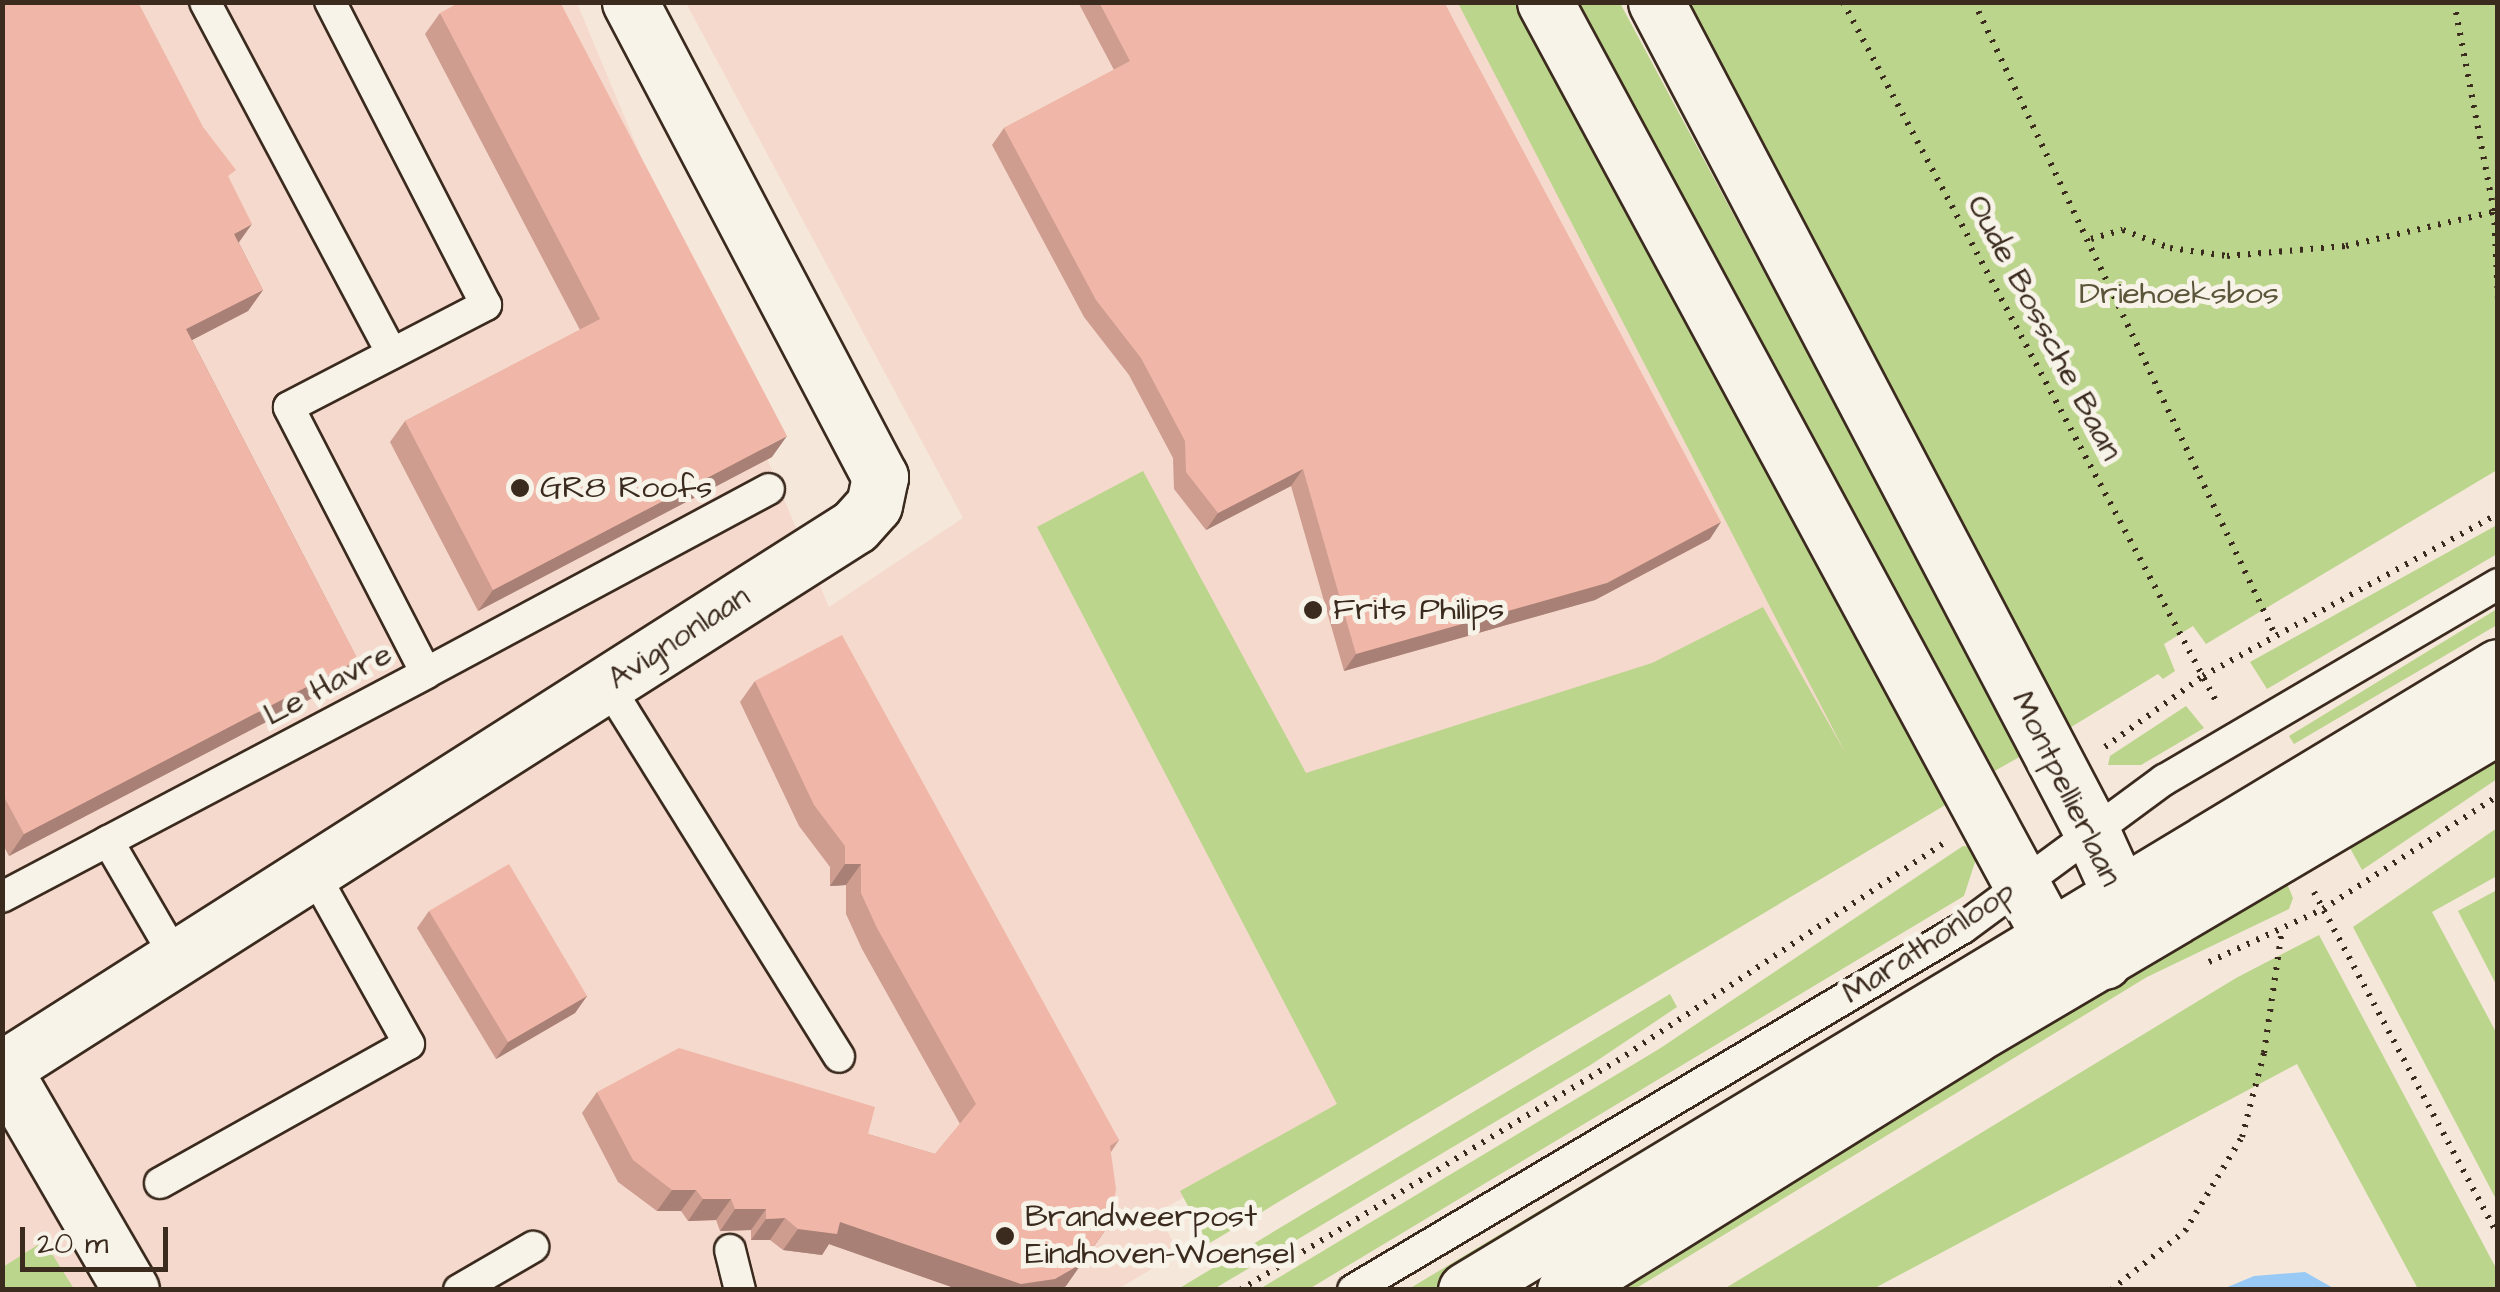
<!DOCTYPE html>
<html>
<head>
<meta charset="utf-8">
<style>
	body { margin:0 }
	#map { position:relative; width:2500px; height:1292px; overflow:hidden; background:#f6e7db; font-family:"Architects Daughter",sans-serif }
	div>[style] { position:absolute }
	.built>* { inset:0; background:#f4d9cc }
	.green>* { inset:0; background:#bbd58c }
	.water>* { inset:0; background:#99caf5 }
	.path>* { height:6px; margin-top:-3px; transform-origin:0; background:repeating-linear-gradient(90deg,#3b2a1e 0 2.5px,transparent 0 10.5px) }
	.roads { filter:drop-shadow(2px 0 #3b2a1e) drop-shadow(-2px 0 #3b2a1e) drop-shadow(0 2px #3b2a1e) drop-shadow(0 -2px #3b2a1e) }
	.lane>* { height:30px; margin:-15px; padding:0 15px; transform-origin:15px; border-radius:15px; background:#f7f3e8 }
	.street>* { height:55px; margin:-27.5px; padding:0 27.5px; transform-origin:27.5px; border-radius:27.5px; background:#f7f3e8 }
	.secondary>* { height:55px; margin:-27.5px; padding:0 27.5px; transform-origin:27.5px; border-radius:27.5px; background:#f7f3e8 }
	.wall>* { inset:0; background:#ce9d90 }
	.shaded-wall>* { inset:0; background:#a88076 }
	.building>* { inset:0; background:#f0b7a8 }
	.dots>* { width:28px; height:28px; translate:-50% -50%; box-sizing:border-box; border:5px solid #f7f3e8; border-radius:50% }
	span { translate:-50% -50%; white-space:nowrap; text-align:center; line-height:1.15; -webkit-text-stroke:10px #f7f3e8; paint-order:stroke }
	.park-label { font-size:32px; color:#5b553a }
	.street-label { font-size:32px; color:#3b2a1e }
	.poi-label { font-size:32px; color:#3b2a1e }
	.left { translate:0 -50%; text-align:left }
	.frame { position:absolute; inset:0; border:5px solid #3b2a1e; pointer-events:none }
	.scale { position:absolute; left:20px; top:1227px; width:148px; height:45px; box-sizing:border-box; border:5px solid #3b2a1e; border-top:0; padding-left:12px; font-size:30px; line-height:35px; white-space:nowrap; color:#3b2a1e; -webkit-text-stroke:8px #f7f3e8; paint-order:stroke }
</style>
</head>
<body>
<div id="map">
	<div class="built">
		<div style="clip-path:polygon(3px 3px,577px 3px,829px 607px,963px 518px,686px 3px,1475px 3px,1908px 808px,1157px 1212px,1179px 1253px,1118px 1289px,3px 1290px)"></div>
	</div>
	<div class="green">
		<div style="clip-path:polygon(1458px 3px,1523px 3px,1952px 801px,1208px 1244px,1180px 1191px,1337px 1104px,1037px 527px,1143px 471px,1306px 773px,1652px 663px,1763px 607px,1846px 754px)"></div>
		<div style="clip-path:polygon(1579px 3px,1620px 3px,2023px 755px,1991px 773px)"></div>
		<div style="clip-path:polygon(1675px 3px,2497px 3px,2497px 470px,2206px 644px,2193px 626px,2164px 644px,2175px 671px,2163px 679px,2158px 674px,2063px 732px)"></div>
		<div style="clip-path:polygon(2497px 525px,2497px 554px,2267px 689px,2250px 662px)"></div>
		<div style="clip-path:polygon(2497px 609px,2497px 625px,2294px 744px,2289px 736px)"></div>
		<div style="clip-path:polygon(2186px 706px,2204px 728px,2141px 765px,2108px 765px,2110px 756px)"></div>
		<div style="clip-path:polygon(2497px 746px,2497px 779px,2362px 870px,2344px 837px)"></div>
		<div style="clip-path:polygon(2497px 828px,2497px 876px,2432px 912px,2497px 1034px,2497px 1201px,2353px 927px)"></div>
		<div style="clip-path:polygon(1963px 846px,1972px 847px,1976px 859px,1964px 896px,1309px 1289px,1258px 1290px,1659px 1049px)"></div>
		<div style="clip-path:polygon(2283px 874px,2293px 898px,2289px 909px,2147px 977px,1635px 1289px,1599px 1290px)"></div>
		<div style="clip-path:polygon(2497px 890px,2497px 986px,2458px 911px)"></div>
		<div style="clip-path:polygon(2319px 935px,2497px 1270px,2497px 1289px,2418px 1289px,2297px 1064px,1873px 1289px,1724px 1289px,2236px 978px)"></div>
		<div style="clip-path:polygon(1907px 991px,1913px 996px,1441px 1289px,1407px 1290px)"></div>
		<div style="clip-path:polygon(1670px 994px,1677px 1007px,1589px 1066px,1214px 1289px,1178px 1289px)"></div>
		<div style="clip-path:polygon(44px 1241px,74px 1289px,3px 1289px,3px 1267px)"></div>
	</div>
	<div class="water">
		<div style="clip-path:polygon(2305px 1272px,2335px 1289px,2223px 1289px,2254px 1276px)"></div>
	</div>
	<div class="path">
		<div style="left:1843px;top:2px;width:795px;rotate:61.92deg"></div>
		<div style="left:1974px;top:2px;width:703px;rotate:64.56deg"></div>
		<div style="left:2454px;top:2px;width:214px;rotate:79.2deg"></div>
		<div style="left:2494px;top:212px;width:89px;rotate:87.4deg"></div>
		<div style="left:2091px;top:239px;width:33px;rotate:-16deg"></div>
		<div style="left:2123px;top:230px;width:50px;rotate:21deg"></div>
		<div style="left:2170px;top:248px;width:58px;rotate:8deg"></div>
		<div style="left:2227px;top:256px;width:119px;rotate:-4.8deg"></div>
		<div style="left:2346px;top:246px;width:156px;rotate:-13deg"></div>
		<div style="left:2105px;top:747px;width:121px;rotate:-35.9deg"></div>
		<div style="left:2203px;top:676px;width:337px;rotate:-28.8deg"></div>
		<div style="left:2314px;top:892px;width:389px;rotate:61.8deg"></div>
		<div style="left:2209px;top:962px;width:126px;rotate:-24.9deg"></div>
		<div style="left:2323px;top:909px;width:208px;rotate:-32.9deg"></div>
		<div style="left:1240px;top:1290px;width:441px;rotate:-31.3deg"></div>
		<div style="left:1617px;top:1061px;width:393px;rotate:-33.7deg"></div>
		<div style="left:2111px;top:1290px;width:95px;rotate:-38.6deg"></div>
		<div style="left:2185px;top:1231px;width:110px;rotate:-58.8deg"></div>
		<div style="left:2242px;top:1137px;width:87px;rotate:-75.3deg"></div>
		<div style="left:2264px;top:1053px;width:125px;rotate:-81.7deg"></div>
	</div>
	<div class="roads">
		<div class="lane">
			<div style="left:205px;top:2px;width:398px;rotate:62deg"></div>
			<div style="left:426px;top:673px;width:389px;rotate:-28.2deg"></div>
			<div style="left:607px;top:684px;width:439px;rotate:58.1deg"></div>
			<div style="left:108px;top:841px;width:135px;rotate:59.8deg"></div>
			<div style="left:2px;top:897px;width:480px;rotate:-27.8deg"></div>
			<div style="left:426px;top:673px;width:299px;rotate:-117.3deg"></div>
			<div style="left:289px;top:407px;width:222px;rotate:-27.4deg"></div>
			<div style="left:486px;top:305px;width:341px;rotate:-117.2deg"></div>
			<div style="left:160px;top:1183px;width:285px;rotate:-29.2deg"></div>
			<div style="left:409px;top:1044px;width:197px;rotate:-119.2deg"></div>
			<div style="left:730px;top:1250px;width:41px;rotate:76deg"></div>
			<div style="left:459px;top:1290px;width:86px;rotate:-30.2deg"></div>
			<div style="left:1353px;top:1290px;width:709px;rotate:-30.69deg"></div>
			<div style="left:1963px;top:928px;width:250px;rotate:-36.4deg"></div>
			<div style="left:2164px;top:780px;width:387px;rotate:-30.4deg"></div>
		</div>
		<div class="street">
			<div style="left:2px;top:1069px;width:1011px;rotate:-32.48deg"></div>
			<div style="left:855px;top:526px;width:28px;rotate:-48deg"></div>
			<div style="left:874px;top:505px;width:29px;rotate:-78deg"></div>
			<div style="left:880px;top:477px;width:537px;rotate:-117.76deg"></div>
			<div style="left:3px;top:1069px;width:255px;rotate:59.9deg"></div>
		</div>
		<div class="secondary">
			<div style="left:1545px;top:2px;width:1063px;rotate:61.63deg"></div>
			<div style="left:2050px;top:937px;width:59px;rotate:24deg"></div>
			<div style="left:1656px;top:2px;width:935px;rotate:62.28deg"></div>
			<div style="left:2091px;top:830px;width:70px;rotate:65.6deg"></div>
			<div style="left:2120px;top:894px;width:35px;rotate:103deg"></div>
			<div style="left:1466px;top:1290px;width:1205px;rotate:-31.12deg"></div>
			<div style="left:1565px;top:1290px;width:482px;rotate:-31.9deg"></div>
			<div style="left:1974px;top:1035px;width:608px;rotate:-30.53deg"></div>
		</div>
	</div>
	<div class="wall">
		<div style="clip-path:polygon(2px 2px,229px 178px,239px 243px,263px 290px,248px 311px,192px 340px,358px 660px,343px 682px,9px 856px,2px 843px)"></div>
		<div style="clip-path:polygon(1078px 2px,1444px 2px,1710px 539px,1595px 600px,1344px 671px,1291px 486px,1206px 530px,1174px 489px,1173px 458px,1129px 375px,1084px 317px,992px 145px,1004px 128px,1114px 70px)"></div>
		<div style="clip-path:polygon(440px 13px,772px 457px,478px 611px,390px 442px,405px 421px,580px 330px,425px 34px)"></div>
		<div style="clip-path:polygon(755px 681px,1119px 1140px,1111px 1152px,1066px 1286px,1059px 1290px,960px 1290px,829px 1244px,822px 1255px,783px 1250px,770px 1240px,751px 1240px,751px 1230px,720px 1231px,716px 1220px,688px 1221px,681px 1211px,657px 1211px,618px 1182px,582px 1113px,597px 1092px,868px 1134px,935px 1154px,960px 1124px,862px 949px,846px 914px,846px 885px,830px 886px,830px 867px,799px 826px,740px 702px)"></div>
		<div style="clip-path:polygon(429px 911px,587px 996px,575px 1013px,496px 1059px,417px 928px)"></div>
	</div>
	<div class="shaded-wall">
		<div style="clip-path:polygon(252px 224px,237px 245px,234px 234px)"></div>
		<div style="clip-path:polygon(263px 290px,248px 311px,171px 351px,186px 329px)"></div>
		<div style="clip-path:polygon(787px 436px,772px 457px,478px 611px,493px 590px)"></div>
		<div style="clip-path:polygon(1303px 469px,1291px 486px,1206px 530px,1218px 513px)"></div>
		<div style="clip-path:polygon(1721px 522px,1710px 539px,1595px 600px,1344px 671px,1356px 654px)"></div>
		<div style="clip-path:polygon(358px 660px,343px 682px,9px 856px,24px 834px)"></div>
		<div style="clip-path:polygon(845px 864px,861px 864px,846px 885px,830px 886px)"></div>
		<div style="clip-path:polygon(587px 996px,575px 1013px,496px 1059px,508px 1042px)"></div>
		<div style="clip-path:polygon(672px 1190px,696px 1190px,681px 1211px,657px 1211px)"></div>
		<div style="clip-path:polygon(703px 1199px,731px 1199px,716px 1220px,688px 1221px)"></div>
		<div style="clip-path:polygon(735px 1209px,766px 1209px,751px 1230px,720px 1231px)"></div>
		<div style="clip-path:polygon(785px 1218px,770px 1240px,751px 1240px,766px 1219px)"></div>
		<div style="clip-path:polygon(840px 1222px,1111px 1222px,1066px 1286px,1059px 1290px,960px 1290px,829px 1244px,822px 1255px,783px 1250px,798px 1229px)"></div>
	</div>
	<div class="building">
		<div style="clip-path:polygon(2px 2px,138px 2px,203px 127px,236px 170px,228px 176px,252px 224px,234px 234px,263px 290px,186px 329px,358px 660px,24px 834px,2px 793px)"></div>
		<div style="clip-path:polygon(460px 2px,560px 2px,787px 436px,493px 590px,405px 421px,600px 319px,440px 13px)"></div>
		<div style="clip-path:polygon(1099px 2px,1444px 2px,1721px 522px,1607px 583px,1356px 654px,1303px 469px,1218px 513px,1186px 472px,1185px 441px,1141px 358px,1096px 300px,1004px 128px,1130px 61px)"></div>
		<div style="clip-path:polygon(842px 635px,1119px 1140px,1110px 1146px,1116px 1189px,1111px 1222px,1081px 1264px,1055px 1279px,1021px 1284px,840px 1222px,837px 1234px,798px 1229px,785px 1218px,766px 1219px,766px 1209px,735px 1209px,731px 1199px,703px 1199px,696px 1190px,672px 1190px,633px 1160px,597px 1092px,679px 1048px,875px 1107px,868px 1134px,935px 1154px,976px 1104px,877px 928px,861px 893px,861px 864px,845px 864px,845px 846px,814px 805px,755px 681px)"></div>
		<div style="clip-path:polygon(509px 864px,587px 996px,508px 1042px,429px 911px)"></div>
	</div>
	<div class="dots">
		<div style="left:520px;top:488px;background:#3b2a1e"></div>
		<div style="left:1313px;top:610px;background:#3b2a1e"></div>
		<div style="left:1005px;top:1236px;background:#3b2a1e"></div>
	</div>
	<div class="park-label">
		<span style="left:2179px;top:294px">Driehoeksbos</span>
	</div>
	<div class="street-label">
		<span style="left:2044px;top:328px;rotate:62deg">Oude Bossche Baan</span>
		<span style="left:679px;top:638px;rotate:-33deg">Avignonlaan</span>
		<span style="left:328px;top:685px;rotate:-28deg">Le Havre</span>
		<span style="left:2066px;top:789px;rotate:64deg">Montpellierlaan</span>
		<span style="left:1929px;top:943px;rotate:-33deg">Marathonloop</span>
	</div>
	<div class="poi-label">
		<span class="left" style="left:540px;top:488px">GR8 Roofs</span>
		<span class="left" style="left:1333px;top:610px">Frits Philips</span>
		<span class="left" style="left:1025px;top:1236px">Brandweerpost<br>Eindhoven-Woensel</span>
	</div>
	<div class="frame"></div>
	<div class="scale">20 m</div>
</div>
</body>
</html>
